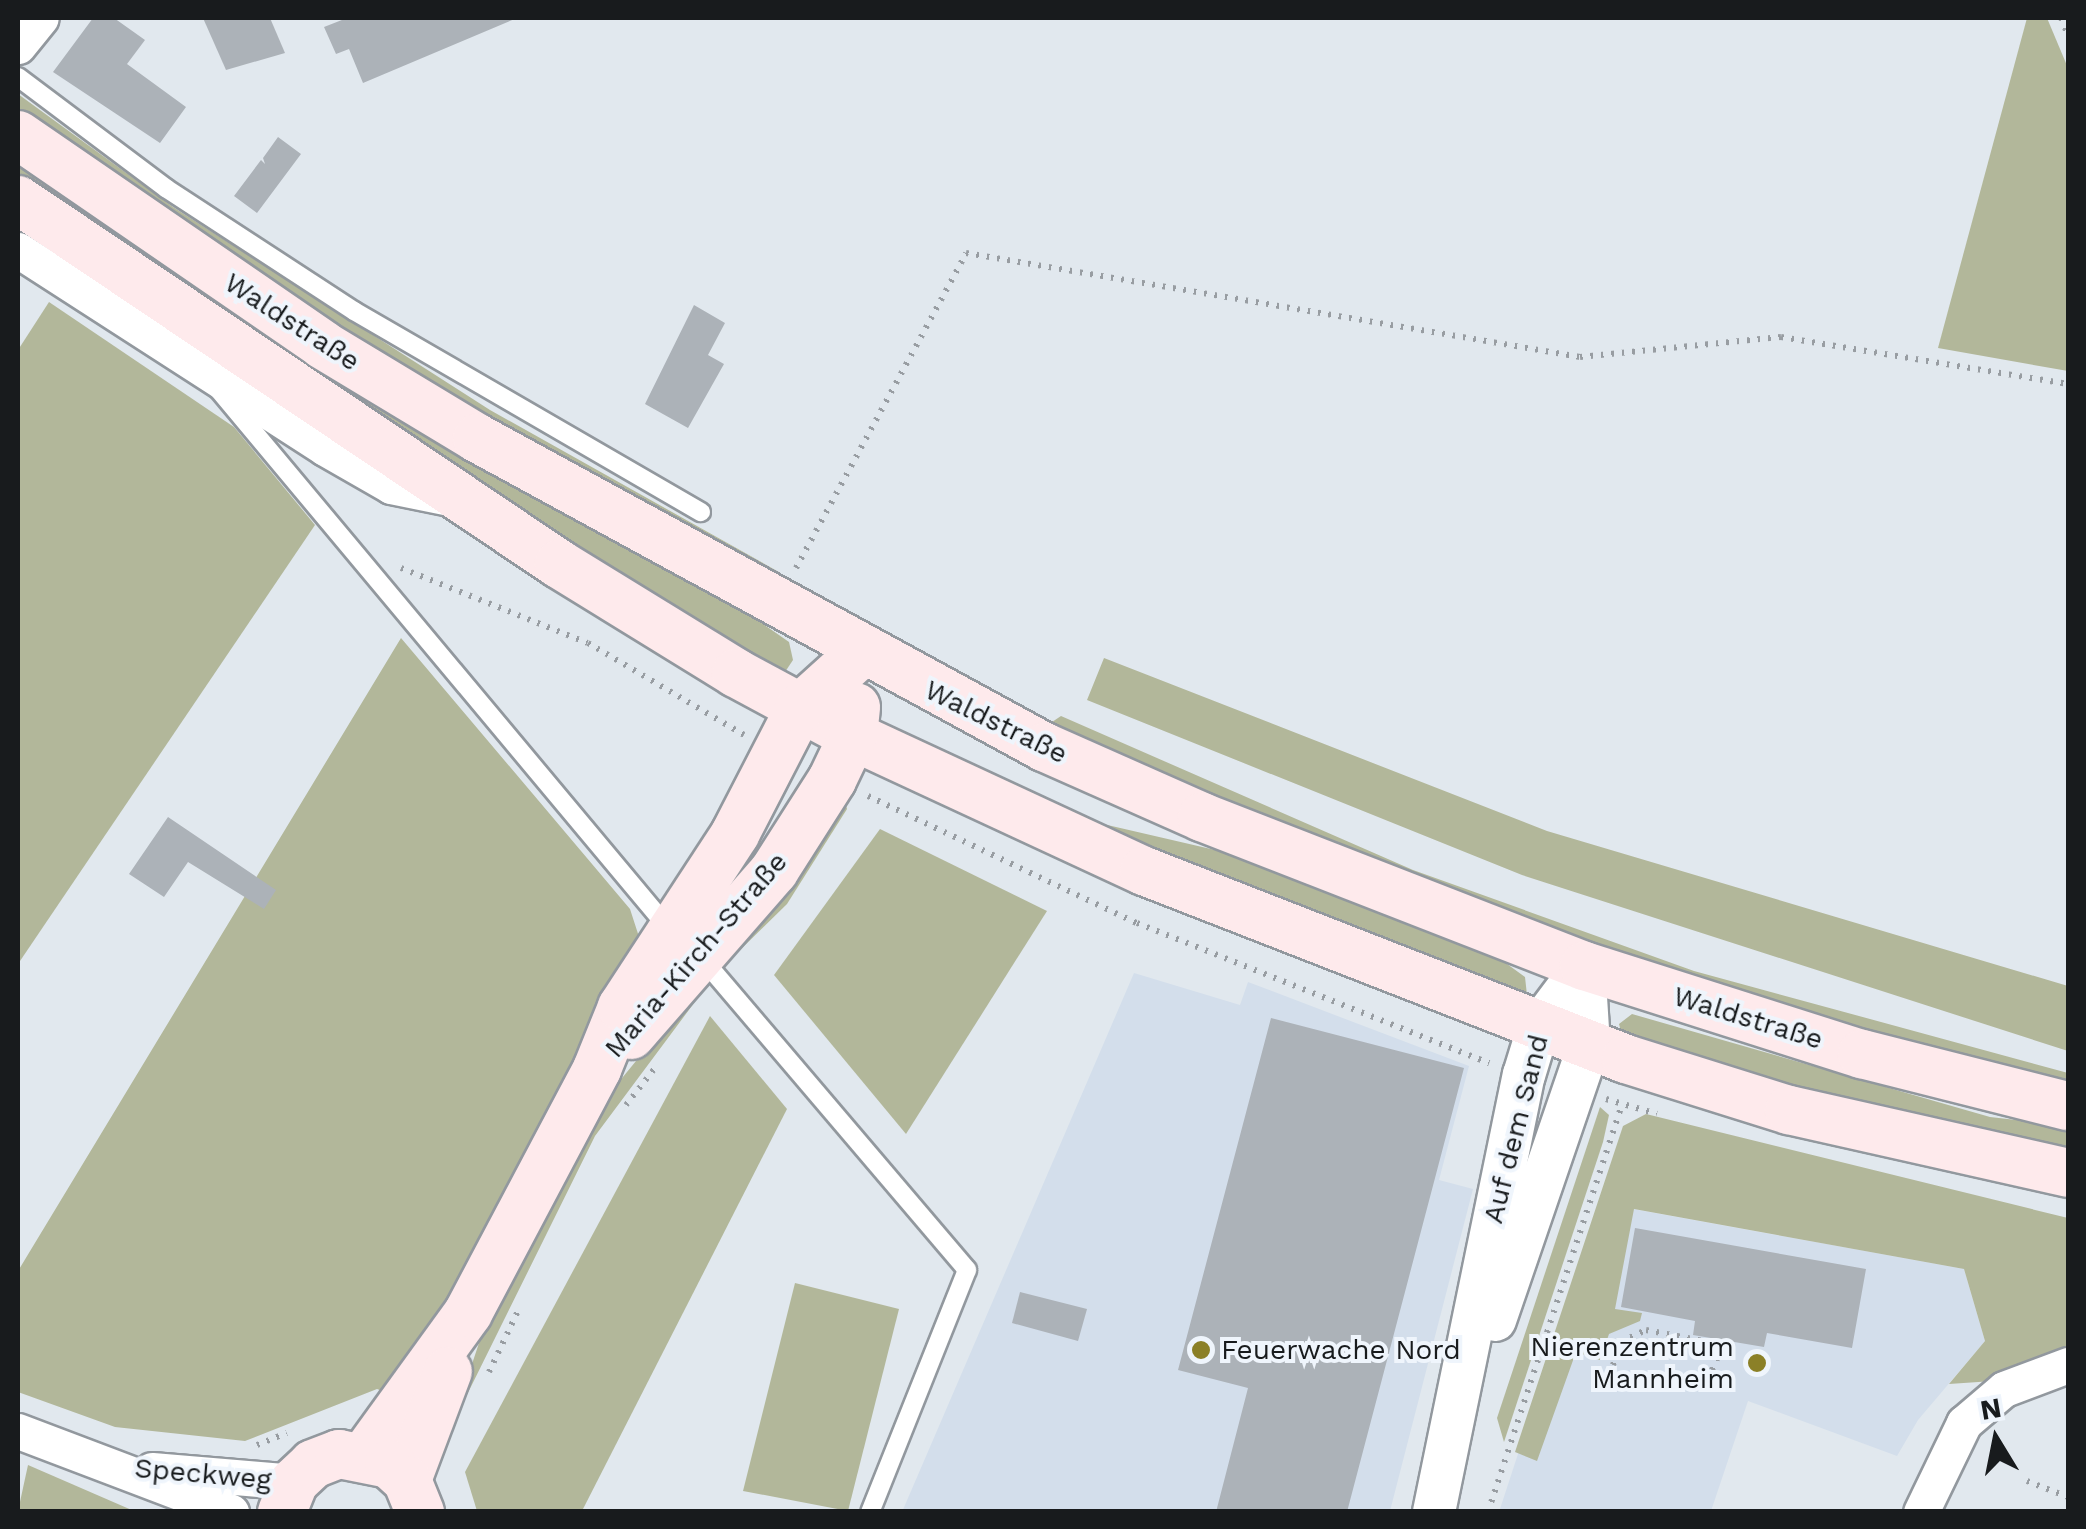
<!DOCTYPE html>
<html>
<head>
<meta charset="utf-8">
<style>
	body { margin:0 }
	#map { position:relative; width:2086px; height:1529px; overflow:hidden; background:#e1e8ee; font-family:"Work Sans",sans-serif }
	div>[style] { position:absolute }
	.built>* { inset:0; background:#d3deeb }
	.green>* { inset:0; background:#b2b79a }
	.building>* { inset:0; background:#acb2b8 }
	.path>* { height:6px; margin-top:-3px; transform-origin:0; background:repeating-linear-gradient(90deg,#989da2 0 2.5px,transparent 0 10.5px) }
	.roads { filter:drop-shadow(2px 0 #92989e) drop-shadow(-2px 0 #92989e) drop-shadow(0 2px #92989e) drop-shadow(0 -2px #92989e) }
	.service>* { height:18px; margin:-9px; padding:0 9px; transform-origin:9px; border-radius:9px; background:#fff }
	.minor>* { height:35px; margin:-17.5px; padding:0 17.5px; transform-origin:17.5px; border-radius:17.5px; background:#fff }
	.tertiary>* { height:42px; margin:-21px; padding:0 21px; transform-origin:21px; border-radius:21px; background:#fff }
	.secondary>* { height:48px; margin:-24px; padding:0 24px; transform-origin:24px; border-radius:24px; background:#feeaec }
	.dots>* { width:28px; height:28px; translate:-50% -50%; box-sizing:border-box; border:5px solid #eff5fc; border-radius:50% }
	span { translate:-50% -50%; white-space:nowrap; text-align:center; line-height:1.15; -webkit-text-stroke:8px #eff5fc; paint-order:stroke }
	.street-label { font-size:28px; color:#181b1d }
	.poi-label { font-size:28px; color:#181b1d }
	.right { translate:-100% -50%; text-align:right }
	.left { translate:0 -50%; text-align:left }
	.frame { position:absolute; inset:0; border:20px solid #181b1d; pointer-events:none }
	.north { position:absolute; left:1946px; top:1389px; width:100px; height:100px; -webkit-text-stroke:8px #eff5fc; paint-order:stroke; rotate:350deg; font-size:28px; font-weight:700; line-height:40px; text-align:center; color:#181b1d }
	.north::after { content:''; display:block; margin:auto; width:35px; height:45px; background:#181b1d; clip-path:polygon(50% 0,100% 100%,50% 72%,0 100%) }
</style>
</head>
<body>
<div id="map">
	<div class="built">
		<div style="clip-path:polygon(1134px 973px,1240px 1005px,1248px 982px,1469px 1066px,1439px 1180px,1473px 1189px,1390px 1511px,902px 1512px)"></div>
		<div style="clip-path:polygon(1600px 1203px,1964px 1269px,1985px 1341px,1918px 1420px,1897px 1456px,1748px 1401px,1711px 1511px,1499px 1512px)"></div>
	</div>
	<div class="green">
		<div style="clip-path:polygon(2027px 18px,2047px 18px,2068px 68px,2068px 371px,1938px 348px)"></div>
		<div style="clip-path:polygon(18px 94px,173px 207px,490px 410px,779px 572px,776px 587px,481px 424px,18px 112px)"></div>
		<div style="clip-path:polygon(18px 156px,737px 606px,789px 642px,793px 660px,781px 678px,667px 613px,18px 180px)"></div>
		<div style="clip-path:polygon(49px 302px,234px 427px,315px 525px,18px 964px,18px 350px)"></div>
		<div style="clip-path:polygon(401px 638px,630px 909px,641px 943px,396px 1396px,377px 1389px,245px 1441px,115px 1427px,18px 1392px,18px 1271px)"></div>
		<div style="clip-path:polygon(1104px 658px,1547px 831px,2068px 986px,2068px 1051px,1522px 875px,1087px 700px)"></div>
		<div style="clip-path:polygon(1061px 716px,1413px 870px,1694px 971px,2068px 1073px,2068px 1087px,1691px 984px,1250px 815px,1049px 724px)"></div>
		<div style="clip-path:polygon(870px 718px,1103px 824px,1254px 859px,1485px 948px,1525px 977px,1527px 995px,1084px 830px)"></div>
		<div style="clip-path:polygon(844px 797px,847px 809px,787px 904px,737px 953px,728px 951px)"></div>
		<div style="clip-path:polygon(880px 829px,1047px 911px,906px 1134px,774px 975px)"></div>
		<div style="clip-path:polygon(699px 984px,703px 991px,595px 1136px,451px 1427px,492px 1304px,600px 1105px)"></div>
		<div style="clip-path:polygon(1632px 1014px,1990px 1117px,2068px 1126px,2068px 1151px,1811px 1100px,1623px 1039px,1619px 1024px)"></div>
		<div style="clip-path:polygon(710px 1016px,787px 1109px,582px 1511px,477px 1511px,465px 1472px)"></div>
		<div style="clip-path:polygon(1600px 1107px,1609px 1115px,1603px 1142px,1504px 1442px,1497px 1418px)"></div>
		<div style="clip-path:polygon(1646px 1114px,2068px 1218px,2068px 1348px,1993px 1381px,1949px 1384px,1985px 1341px,1964px 1269px,1634px 1209px,1615px 1309px,1642px 1313px,1640px 1321px,1609px 1334px,1600px 1360px,1576px 1352px,1537px 1461px,1515px 1452px,1623px 1126px)"></div>
		<div style="clip-path:polygon(795px 1283px,899px 1309px,848px 1511px,743px 1491px)"></div>
		<div style="clip-path:polygon(28px 1465px,134px 1511px,18px 1511px)"></div>
	</div>
	<div class="building">
		<div style="clip-path:polygon(93px 18px,114px 18px,145px 40px,127px 64px,186px 107px,160px 143px,53px 72px)"></div>
		<div style="clip-path:polygon(203px 18px,270px 18px,285px 53px,226px 70px)"></div>
		<div style="clip-path:polygon(347px 18px,517px 18px,363px 83px,349px 49px,336px 54px,324px 27px)"></div>
		<div style="clip-path:polygon(278px 137px,301px 154px,257px 213px,234px 196px,261px 160px,265px 164px,263px 158px)"></div>
		<div style="clip-path:polygon(694px 305px,725px 323px,708px 355px,724px 364px,688px 428px,645px 404px)"></div>
		<div style="clip-path:polygon(168px 817px,276px 890px,264px 909px,188px 862px,164px 897px,129px 874px)"></div>
		<div style="clip-path:polygon(1271px 1018px,1464px 1068px,1347px 1512px,1216px 1512px,1248px 1388px,1178px 1370px)"></div>
		<div style="clip-path:polygon(1635px 1228px,1866px 1269px,1852px 1348px,1767px 1333px,1764px 1347px,1693px 1335px,1695px 1321px,1621px 1307px)"></div>
		<div style="clip-path:polygon(1020px 1292px,1087px 1309px,1078px 1341px,1012px 1323px)"></div>
	</div>
	<div class="path">
		<div style="left:2061px;top:18px;width:18px;rotate:68deg"></div>
		<div style="left:401px;top:568px;width:201px;rotate:21.9deg"></div>
		<div style="left:588px;top:643px;width:181px;rotate:30.5deg"></div>
		<div style="left:796px;top:568px;width:358px;rotate:-61.6deg"></div>
		<div style="left:966px;top:253px;width:623px;rotate:9.61deg"></div>
		<div style="left:1580px;top:357px;width:202px;rotate:-5.7deg"></div>
		<div style="left:1781px;top:337px;width:291px;rotate:9.3deg"></div>
		<div style="left:868px;top:796px;width:297px;rotate:25.3deg"></div>
		<div style="left:1137px;top:923px;width:379px;rotate:21.7deg"></div>
		<div style="left:1606px;top:1099px;width:53px;rotate:16.4deg"></div>
		<div style="left:626px;top:1105px;width:47px;rotate:-51.9deg"></div>
		<div style="left:1613px;top:1365px;width:24px;rotate:-71deg"></div>
		<div style="left:1621px;top:1342px;width:28px;rotate:-26deg"></div>
		<div style="left:1646px;top:1330px;width:79px;rotate:10.9deg"></div>
		<div style="left:1712px;top:1370px;width:32px;rotate:-66deg"></div>
		<div style="left:489px;top:1372px;width:68px;rotate:-64.6deg"></div>
		<div style="left:257px;top:1445px;width:32px;rotate:-22deg"></div>
		<div style="left:2027px;top:1481px;width:44px;rotate:21.3deg"></div>
		<div style="left:1488px;top:1512px;width:429px;rotate:-71.8deg"></div>
	</div>
	<div class="roads">
		<div class="service">
			<div style="left:18px;top:77px;width:186px;rotate:36.9deg"></div>
			<div style="left:167px;top:189px;width:223px;rotate:33.1deg"></div>
			<div style="left:354px;top:311px;width:401px;rotate:30.1deg"></div>
			<div style="left:218px;top:389px;width:704px;rotate:50.13deg"></div>
			<div style="left:700px;top:956px;width:412px;rotate:49.6deg"></div>
			<div style="left:967px;top:1270px;width:261px;rotate:111.8deg"></div>
		</div>
		<div class="minor">
			<div style="left:18px;top:46px;width:36px;rotate:-51deg"></div>
			<div style="left:18px;top:250px;width:365px;rotate:32.8deg"></div>
			<div style="left:325px;top:448px;width:76px;rotate:29.9deg"></div>
			<div style="left:391px;top:486px;width:59px;rotate:11.7deg"></div>
			<div style="left:18px;top:1431px;width:228px;rotate:20.8deg"></div>
			<div style="left:152px;top:1470px;width:143px;rotate:4.8deg"></div>
			<div style="left:1921px;top:1512px;width:99px;rotate:-64.2deg"></div>
			<div style="left:1964px;top:1423px;width:52px;rotate:-40.4deg"></div>
			<div style="left:2004px;top:1389px;width:68px;rotate:-20.6deg"></div>
		</div>
		<div class="tertiary">
			<div style="left:1495px;top:1320px;width:291px;rotate:-71.1deg"></div>
			<div style="left:1589px;top:1045px;width:79px;rotate:-93.6deg"></div>
			<div style="left:1434px;top:1512px;width:446px;rotate:-78.4deg"></div>
			<div style="left:1524px;top:1075px;width:51px;rotate:-73deg"></div>
			<div style="left:1539px;top:1026px;width:75px;rotate:-53.1deg"></div>
		</div>
		<div class="secondary">
			<div style="left:18px;top:135px;width:370px;rotate:34.5deg"></div>
			<div style="left:323px;top:345px;width:180px;rotate:31.1deg"></div>
			<div style="left:477px;top:438px;width:646px;rotate:28.59deg"></div>
			<div style="left:1044px;top:747px;width:173px;rotate:23.9deg"></div>
			<div style="left:1202px;top:817px;width:410px;rotate:21.3deg"></div>
			<div style="left:1584px;top:966px;width:292px;rotate:17.6deg"></div>
			<div style="left:1862px;top:1054px;width:212px;rotate:14.2deg"></div>
			<div style="left:18px;top:200px;width:652px;rotate:33.93deg"></div>
			<div style="left:559px;top:564px;width:208px;rotate:31.6deg"></div>
			<div style="left:736px;top:673px;width:133px;rotate:28.3deg"></div>
			<div style="left:853px;top:736px;width:321px;rotate:24.9deg"></div>
			<div style="left:1144px;top:871px;width:517px;rotate:21.31deg"></div>
			<div style="left:1626px;top:1059px;width:171px;rotate:17.4deg"></div>
			<div style="left:1789px;top:1110px;width:286px;rotate:12.7deg"></div>
			<div style="left:631px;top:1035px;width:218px;rotate:-48.9deg"></div>
			<div style="left:774px;top:871px;width:108px;rotate:-57.5deg"></div>
			<div style="left:832px;top:780px;width:49px;rotate:-64.5deg"></div>
			<div style="left:853px;top:736px;width:29px;rotate:-84deg"></div>
			<div style="left:366px;top:1454px;width:174px;rotate:-54.1deg"></div>
			<div style="left:468px;top:1313px;width:276px;rotate:-62.1deg"></div>
			<div style="left:597px;top:1069px;width:67px;rotate:-68deg"></div>
			<div style="left:622px;top:1007px;width:207px;rotate:-56.8deg"></div>
			<div style="left:735px;top:834px;width:142px;rotate:-62.7deg"></div>
			<div style="left:800px;top:708px;width:84px;rotate:-42.1deg"></div>
			<div style="left:407px;top:1480px;width:116px;rotate:-69.4deg"></div>
			<div style="left:282px;top:1512px;width:32px;rotate:-68deg"></div>
			<div style="left:294px;top:1482px;width:26px;rotate:-43deg"></div>
			<div style="left:313px;top:1464px;width:28px;rotate:-21deg"></div>
			<div style="left:339px;top:1454px;width:51px;rotate:11.3deg"></div>
			<div style="left:389px;top:1464px;width:24px;rotate:42deg"></div>
			<div style="left:407px;top:1480px;width:35px;rotate:68deg"></div>
		</div>
	</div>
	<div class="dots">
		<div style="left:1201px;top:1350px;background:#8b8027"></div>
		<div style="left:1757px;top:1363px;background:#8b8027"></div>
	</div>
	<div class="street-label">
		<span style="left:292px;top:322px;rotate:33deg">Waldstraße</span>
		<span style="left:996px;top:722px;rotate:26deg">Waldstraße</span>
		<span style="left:696px;top:955px;rotate:-49deg">Maria-Kirch-Straße</span>
		<span style="left:1748px;top:1018px;rotate:17deg">Waldstraße</span>
		<span style="left:1516px;top:1129px;rotate:-76deg">Auf dem Sand</span>
		<span style="left:203px;top:1474px;rotate:5deg">Speckweg</span>
	</div>
	<div class="poi-label">
		<span class="right" style="left:1734px;top:1363px">Nierenzentrum<br>Mannheim</span>
		<span class="left" style="left:1221px;top:1350px">Feuerwache Nord</span>
	</div>
	<div class="frame"></div>
	<div class="north">N</div>
</div>
</body>
</html>
